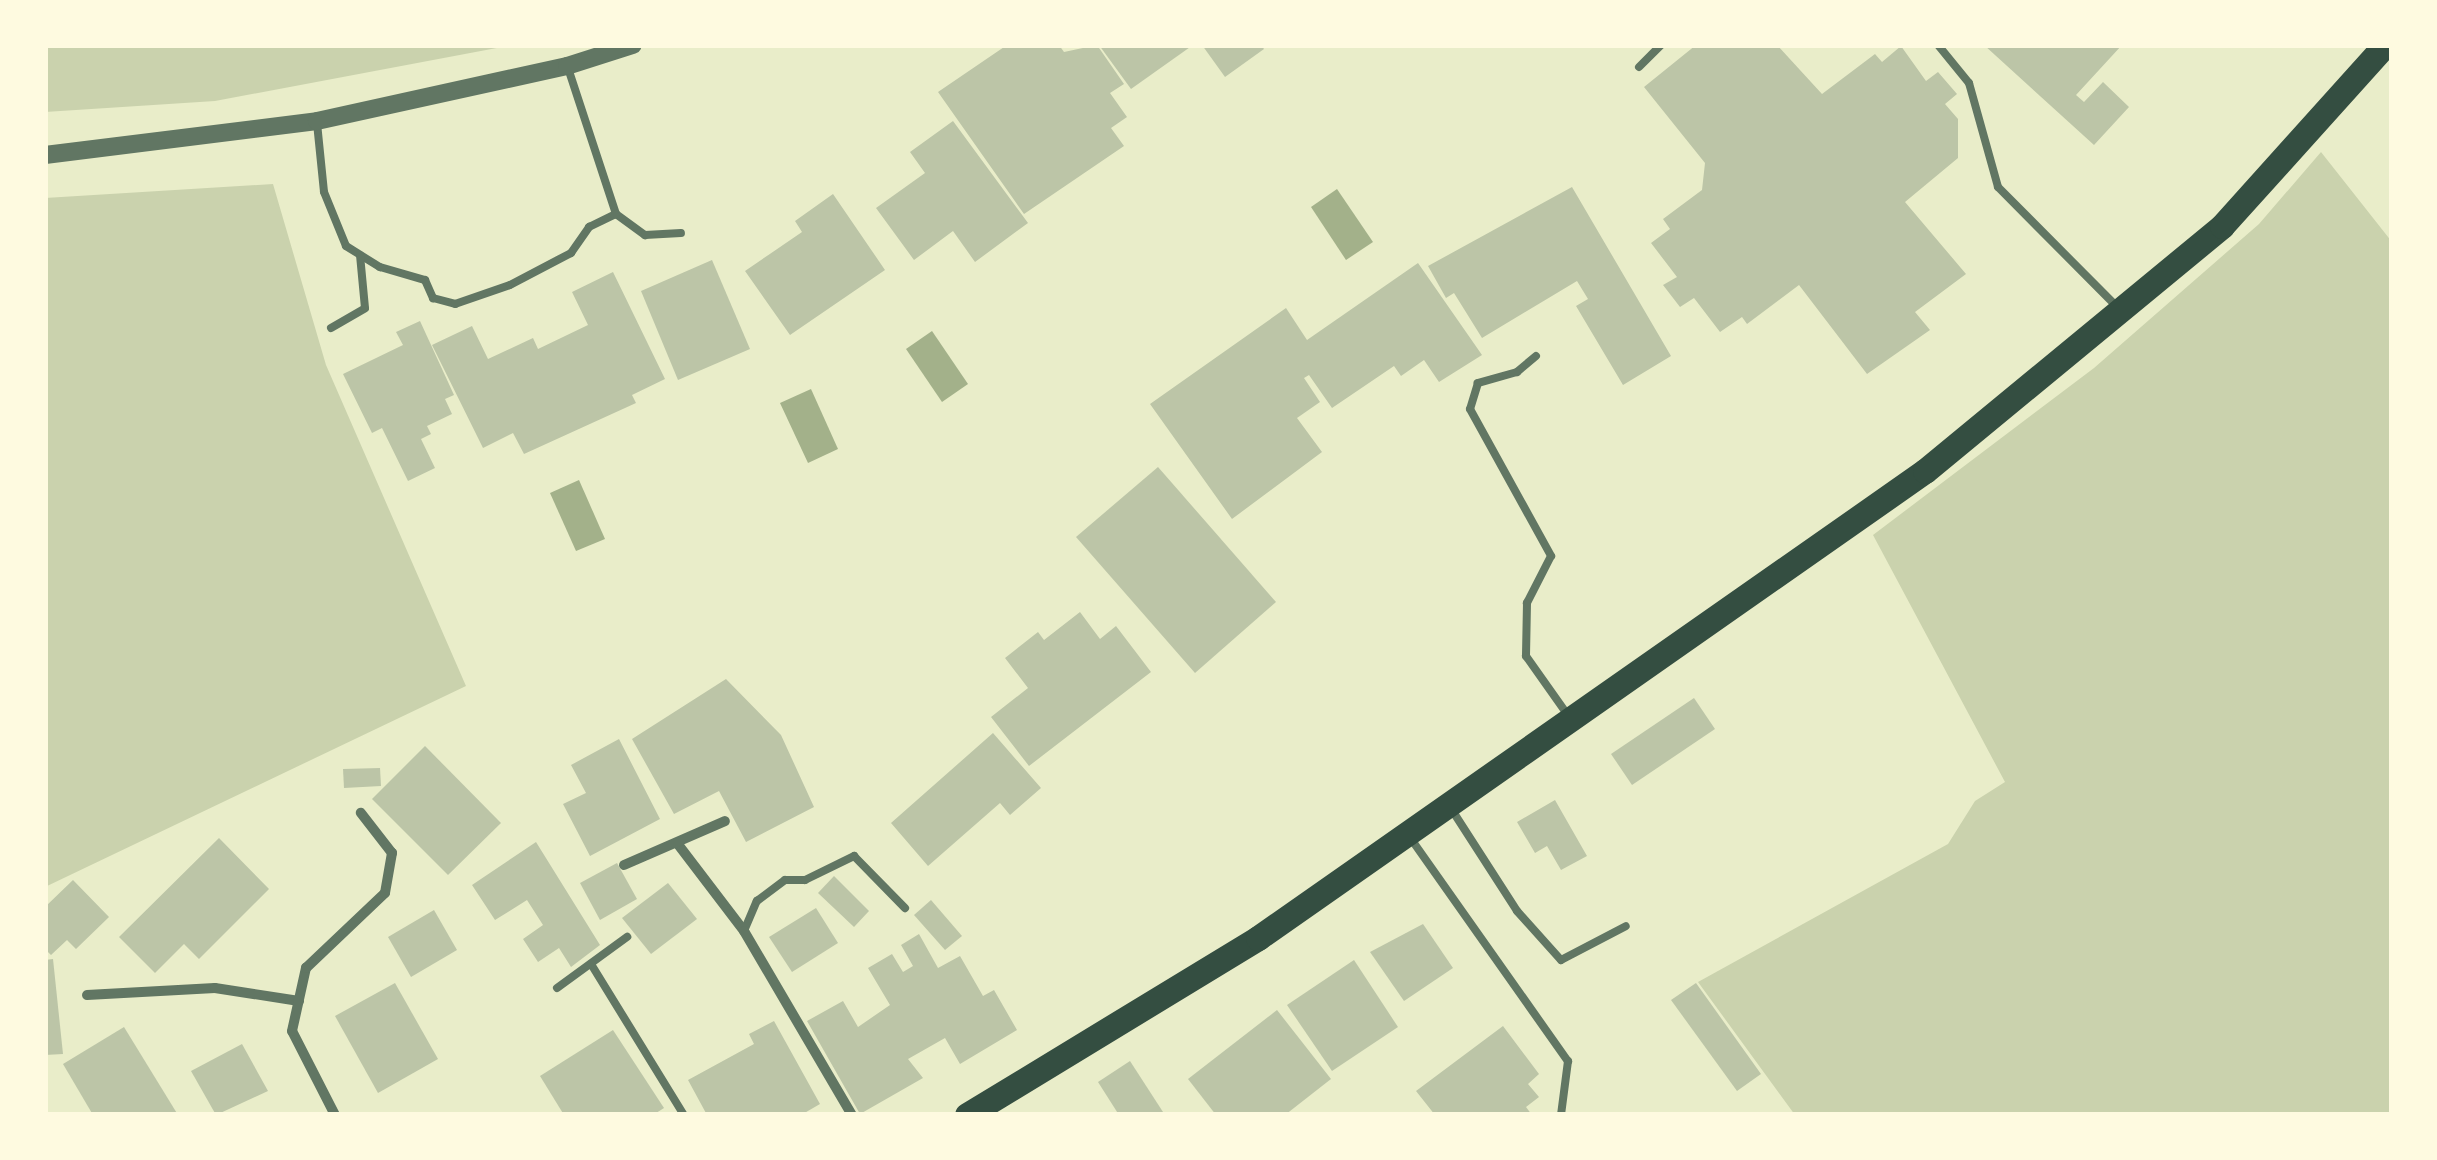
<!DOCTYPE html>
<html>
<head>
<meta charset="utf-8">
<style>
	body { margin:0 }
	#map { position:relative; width:2437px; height:1160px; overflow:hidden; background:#e9edc9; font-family:Quicksand,sans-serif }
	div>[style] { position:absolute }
	.green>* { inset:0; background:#cad2ad }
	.water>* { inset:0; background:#a3b18a }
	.building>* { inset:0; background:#bcc5a7 }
	.service>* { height:8px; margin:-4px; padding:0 4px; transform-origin:4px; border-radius:4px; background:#617663 }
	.minor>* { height:10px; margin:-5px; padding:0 5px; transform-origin:5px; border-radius:5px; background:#617663 }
	.tertiary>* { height:18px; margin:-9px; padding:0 9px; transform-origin:9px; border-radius:9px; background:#617663 }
	.primary>* { height:25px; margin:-12.5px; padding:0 12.5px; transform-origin:12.5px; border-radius:12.5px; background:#344e41 }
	span { translate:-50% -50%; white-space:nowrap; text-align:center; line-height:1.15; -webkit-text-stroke:8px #fefae0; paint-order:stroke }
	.frame { position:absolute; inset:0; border:48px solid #fefae0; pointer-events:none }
</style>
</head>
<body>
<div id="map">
	<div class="green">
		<div style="clip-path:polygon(45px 45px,512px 45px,215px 101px,45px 112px)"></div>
		<div style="clip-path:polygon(2321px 152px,2392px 242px,2392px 1115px,1795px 1115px,1698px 982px,1948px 844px,1975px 801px,2005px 782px,1873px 535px,2094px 368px,2259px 224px)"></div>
		<div style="clip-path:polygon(273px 184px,326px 365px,466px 686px,45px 887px,45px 198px)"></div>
	</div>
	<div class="water">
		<div style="clip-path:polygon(1337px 189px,1373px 242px,1346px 260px,1311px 207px)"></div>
		<div style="clip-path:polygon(932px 331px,968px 384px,942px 402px,906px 349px)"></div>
		<div style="clip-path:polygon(811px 389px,838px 449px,808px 463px,780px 403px)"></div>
		<div style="clip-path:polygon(579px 480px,605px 539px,576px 551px,550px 493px)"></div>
	</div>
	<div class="building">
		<div style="clip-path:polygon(1007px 45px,1059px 45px,1064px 52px,1097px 45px,1124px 84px,1110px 93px,1127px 117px,1111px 128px,1124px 146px,1024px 214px,938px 92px)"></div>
		<div style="clip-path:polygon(1099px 45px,1193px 45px,1131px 89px)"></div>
		<div style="clip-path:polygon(1202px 45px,1261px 45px,1264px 49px,1225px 77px)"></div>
		<div style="clip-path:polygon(1696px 45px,1777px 45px,1822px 94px,1875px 54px,1882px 62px,1901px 46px,1926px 81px,1938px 72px,1957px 94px,1945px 104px,1958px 119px,1958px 158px,1905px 202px,1966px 274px,1915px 312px,1930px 330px,1867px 374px,1799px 285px,1747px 324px,1742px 317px,1720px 332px,1694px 298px,1680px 307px,1663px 285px,1677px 277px,1651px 243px,1670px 229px,1663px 219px,1702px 190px,1705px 163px,1644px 87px)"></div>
		<div style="clip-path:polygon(1984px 45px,2122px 45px,2076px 95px,2084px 102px,2103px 82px,2129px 107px,2094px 145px)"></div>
		<div style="clip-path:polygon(953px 121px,1028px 223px,975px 262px,953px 231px,914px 260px,876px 208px,925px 173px,910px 152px)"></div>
		<div style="clip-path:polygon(1572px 187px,1671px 356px,1623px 385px,1576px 306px,1588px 299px,1577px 281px,1482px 338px,1454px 293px,1446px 298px,1428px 266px)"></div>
		<div style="clip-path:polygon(833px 194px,885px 270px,790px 335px,745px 271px,802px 232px,795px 221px)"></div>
		<div style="clip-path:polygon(712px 260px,750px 349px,678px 380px,641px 291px)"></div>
		<div style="clip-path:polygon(1418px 263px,1482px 355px,1439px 382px,1424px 360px,1401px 376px,1394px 366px,1332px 408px,1309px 375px,1304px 378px,1320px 402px,1297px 418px,1322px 452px,1232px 519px,1150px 404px,1286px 308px,1307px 340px)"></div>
		<div style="clip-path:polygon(613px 272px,665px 379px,632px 395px,636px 403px,524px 454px,513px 433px,483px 448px,432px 345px,472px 326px,488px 359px,533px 338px,538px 349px,588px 325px,572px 292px)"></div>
		<div style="clip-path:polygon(420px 321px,454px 395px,445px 399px,452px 414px,427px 426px,431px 434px,421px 439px,435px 468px,408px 481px,382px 428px,372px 433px,343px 374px,403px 345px,396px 332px)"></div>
		<div style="clip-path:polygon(1158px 467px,1276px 602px,1195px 673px,1076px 537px)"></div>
		<div style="clip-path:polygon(1080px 612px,1100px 639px,1116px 626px,1151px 672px,1029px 766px,991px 717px,1028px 688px,1005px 658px,1038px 632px,1044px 640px)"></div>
		<div style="clip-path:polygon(726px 679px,781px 735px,814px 807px,746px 842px,719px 791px,674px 814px,632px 739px)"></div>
		<div style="clip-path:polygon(1694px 698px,1715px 729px,1632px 785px,1611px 754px)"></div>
		<div style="clip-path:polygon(993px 733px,1041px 788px,1010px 815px,1000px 803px,928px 866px,891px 823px)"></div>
		<div style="clip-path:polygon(619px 739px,660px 819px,590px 856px,563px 804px,586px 793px,571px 765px)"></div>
		<div style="clip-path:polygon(425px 746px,501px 823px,448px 875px,372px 799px)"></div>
		<div style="clip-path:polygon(380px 768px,381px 786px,344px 788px,343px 769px)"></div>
		<div style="clip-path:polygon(1555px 800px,1587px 856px,1561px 870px,1547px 846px,1535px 853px,1517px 822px)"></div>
		<div style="clip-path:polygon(219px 838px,269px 889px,199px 959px,184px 944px,155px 973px,119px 937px)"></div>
		<div style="clip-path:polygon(536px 842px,600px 945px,571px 967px,559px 948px,538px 962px,523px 939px,543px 925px,527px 900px,495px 920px,472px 885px)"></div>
		<div style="clip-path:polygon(617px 863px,637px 899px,600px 920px,580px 883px)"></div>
		<div style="clip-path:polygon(834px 876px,869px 911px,854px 927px,818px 893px)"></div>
		<div style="clip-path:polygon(73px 880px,109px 917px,76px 949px,67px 940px,51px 955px,45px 949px,45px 907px)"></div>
		<div style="clip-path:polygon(668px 883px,697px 919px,651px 954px,622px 918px)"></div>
		<div style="clip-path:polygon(931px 900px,962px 936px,945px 950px,914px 915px)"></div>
		<div style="clip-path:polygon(816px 908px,838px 943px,792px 972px,769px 937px)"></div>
		<div style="clip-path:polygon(434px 910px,457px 950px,411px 977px,388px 937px)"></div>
		<div style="clip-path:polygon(1423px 924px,1453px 968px,1404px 1001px,1370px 952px)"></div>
		<div style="clip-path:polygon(919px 934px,938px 968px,960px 956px,983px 996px,994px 990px,1017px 1030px,960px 1064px,945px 1038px,908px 1059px,923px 1078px,860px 1114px,807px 1021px,843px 1001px,858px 1027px,890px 1005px,868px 968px,892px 954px,903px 972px,913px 966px,901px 945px)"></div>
		<div style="clip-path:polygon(53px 959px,63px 1054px,45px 1055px,45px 960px)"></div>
		<div style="clip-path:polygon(1354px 960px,1398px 1027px,1332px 1071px,1287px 1005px)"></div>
		<div style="clip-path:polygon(395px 983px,438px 1059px,378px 1093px,335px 1016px)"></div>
		<div style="clip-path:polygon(1696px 983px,1761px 1074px,1737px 1091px,1671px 1000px)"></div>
		<div style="clip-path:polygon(1277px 1010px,1331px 1079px,1285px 1115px,1216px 1115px,1188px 1079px)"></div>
		<div style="clip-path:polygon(774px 1021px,820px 1104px,801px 1115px,707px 1115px,688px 1080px,754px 1044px,749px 1034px)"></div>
		<div style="clip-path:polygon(1503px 1026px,1539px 1074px,1528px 1084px,1539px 1097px,1526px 1107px,1532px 1115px,1435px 1115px,1416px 1091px)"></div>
		<div style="clip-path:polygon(124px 1027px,178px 1115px,93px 1115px,63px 1064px)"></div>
		<div style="clip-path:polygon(613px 1030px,664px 1108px,653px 1115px,564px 1115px,540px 1076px)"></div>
		<div style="clip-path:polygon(242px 1044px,268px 1091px,216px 1115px,191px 1071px)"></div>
		<div style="clip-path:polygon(1130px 1061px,1163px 1112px,1158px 1115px,1119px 1115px,1098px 1082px)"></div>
	</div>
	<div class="service">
		<div style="left:1938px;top:45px;width:49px;rotate:50.8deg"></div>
		<div style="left:1969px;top:83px;width:108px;rotate:74.4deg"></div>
		<div style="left:1998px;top:187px;width:169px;rotate:45.2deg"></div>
		<div style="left:1639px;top:67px;width:31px;rotate:-45deg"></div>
		<div style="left:568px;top:68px;width:154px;rotate:71.8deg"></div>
		<div style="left:616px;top:214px;width:36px;rotate:36deg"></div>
		<div style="left:645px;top:235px;width:36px;rotate:-3deg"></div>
		<div style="left:317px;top:123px;width:69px;rotate:84.2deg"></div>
		<div style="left:324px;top:192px;width:58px;rotate:67.8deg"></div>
		<div style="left:346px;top:246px;width:40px;rotate:32deg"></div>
		<div style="left:380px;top:267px;width:47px;rotate:16.1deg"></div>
		<div style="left:425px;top:280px;width:20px;rotate:66deg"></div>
		<div style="left:433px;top:298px;width:23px;rotate:15deg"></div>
		<div style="left:455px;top:304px;width:58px;rotate:-19.1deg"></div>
		<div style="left:510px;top:285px;width:69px;rotate:-27.7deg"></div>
		<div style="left:571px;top:253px;width:32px;rotate:-55deg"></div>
		<div style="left:589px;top:227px;width:30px;rotate:-26deg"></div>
		<div style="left:331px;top:328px;width:39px;rotate:-30deg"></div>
		<div style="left:365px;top:308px;width:53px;rotate:-95.4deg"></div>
		<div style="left:1536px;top:356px;width:25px;rotate:140deg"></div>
		<div style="left:1517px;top:372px;width:41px;rotate:164.2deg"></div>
		<div style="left:1478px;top:383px;width:27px;rotate:107deg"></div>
		<div style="left:1470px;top:409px;width:168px;rotate:61.1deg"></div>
		<div style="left:1551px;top:556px;width:53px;rotate:117.1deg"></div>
		<div style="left:1527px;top:603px;width:53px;rotate:91.1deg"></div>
		<div style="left:1526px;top:656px;width:71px;rotate:54.7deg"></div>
		<div style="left:1452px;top:810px;width:120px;rotate:57.2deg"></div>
		<div style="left:1517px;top:911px;width:66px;rotate:48.1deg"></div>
		<div style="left:1561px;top:960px;width:73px;rotate:-27.6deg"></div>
		<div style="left:1409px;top:836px;width:276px;rotate:54.8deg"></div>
		<div style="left:1568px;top:1061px;width:54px;rotate:97.4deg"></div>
		<div style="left:744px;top:931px;width:33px;rotate:-67deg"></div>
		<div style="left:757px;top:901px;width:35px;rotate:-37deg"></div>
		<div style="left:785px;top:880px;width:20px"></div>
		<div style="left:805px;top:880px;width:55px;rotate:-26.1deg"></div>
		<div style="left:854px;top:856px;width:73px;rotate:45.6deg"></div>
		<div style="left:591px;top:964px;width:177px;rotate:58.4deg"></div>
		<div style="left:557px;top:988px;width:87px;rotate:-36.1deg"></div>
	</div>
	<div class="minor">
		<div style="left:677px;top:843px;width:111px;rotate:52.7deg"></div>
		<div style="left:744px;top:931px;width:213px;rotate:59.6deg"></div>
		<div style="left:624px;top:865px;width:110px;rotate:-23.5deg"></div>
		<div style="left:87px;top:995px;width:128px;rotate:-3.1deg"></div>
		<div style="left:215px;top:988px;width:85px;rotate:8.8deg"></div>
		<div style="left:335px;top:1115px;width:94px;rotate:-117.1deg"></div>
		<div style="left:292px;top:1031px;width:65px;rotate:-77.5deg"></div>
		<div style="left:306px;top:968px;width:109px;rotate:-43.5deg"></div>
		<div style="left:385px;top:893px;width:41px;rotate:-80.1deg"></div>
		<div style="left:392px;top:853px;width:51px;rotate:-127.8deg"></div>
	</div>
	<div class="tertiary">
		<div style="left:45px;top:155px;width:274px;rotate:-7.1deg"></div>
		<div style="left:317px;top:121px;width:256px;rotate:-12.4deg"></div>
		<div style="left:567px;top:66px;width:69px;rotate:-17.7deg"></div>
	</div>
	<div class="primary">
		<div style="left:967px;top:1115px;width:341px;rotate:-31.3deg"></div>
		<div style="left:1258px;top:938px;width:814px;rotate:-35deg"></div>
		<div style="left:1925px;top:471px;width:385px;rotate:-39.5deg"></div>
		<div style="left:2222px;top:226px;width:244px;rotate:-48deg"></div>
	</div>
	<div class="frame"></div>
</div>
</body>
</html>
